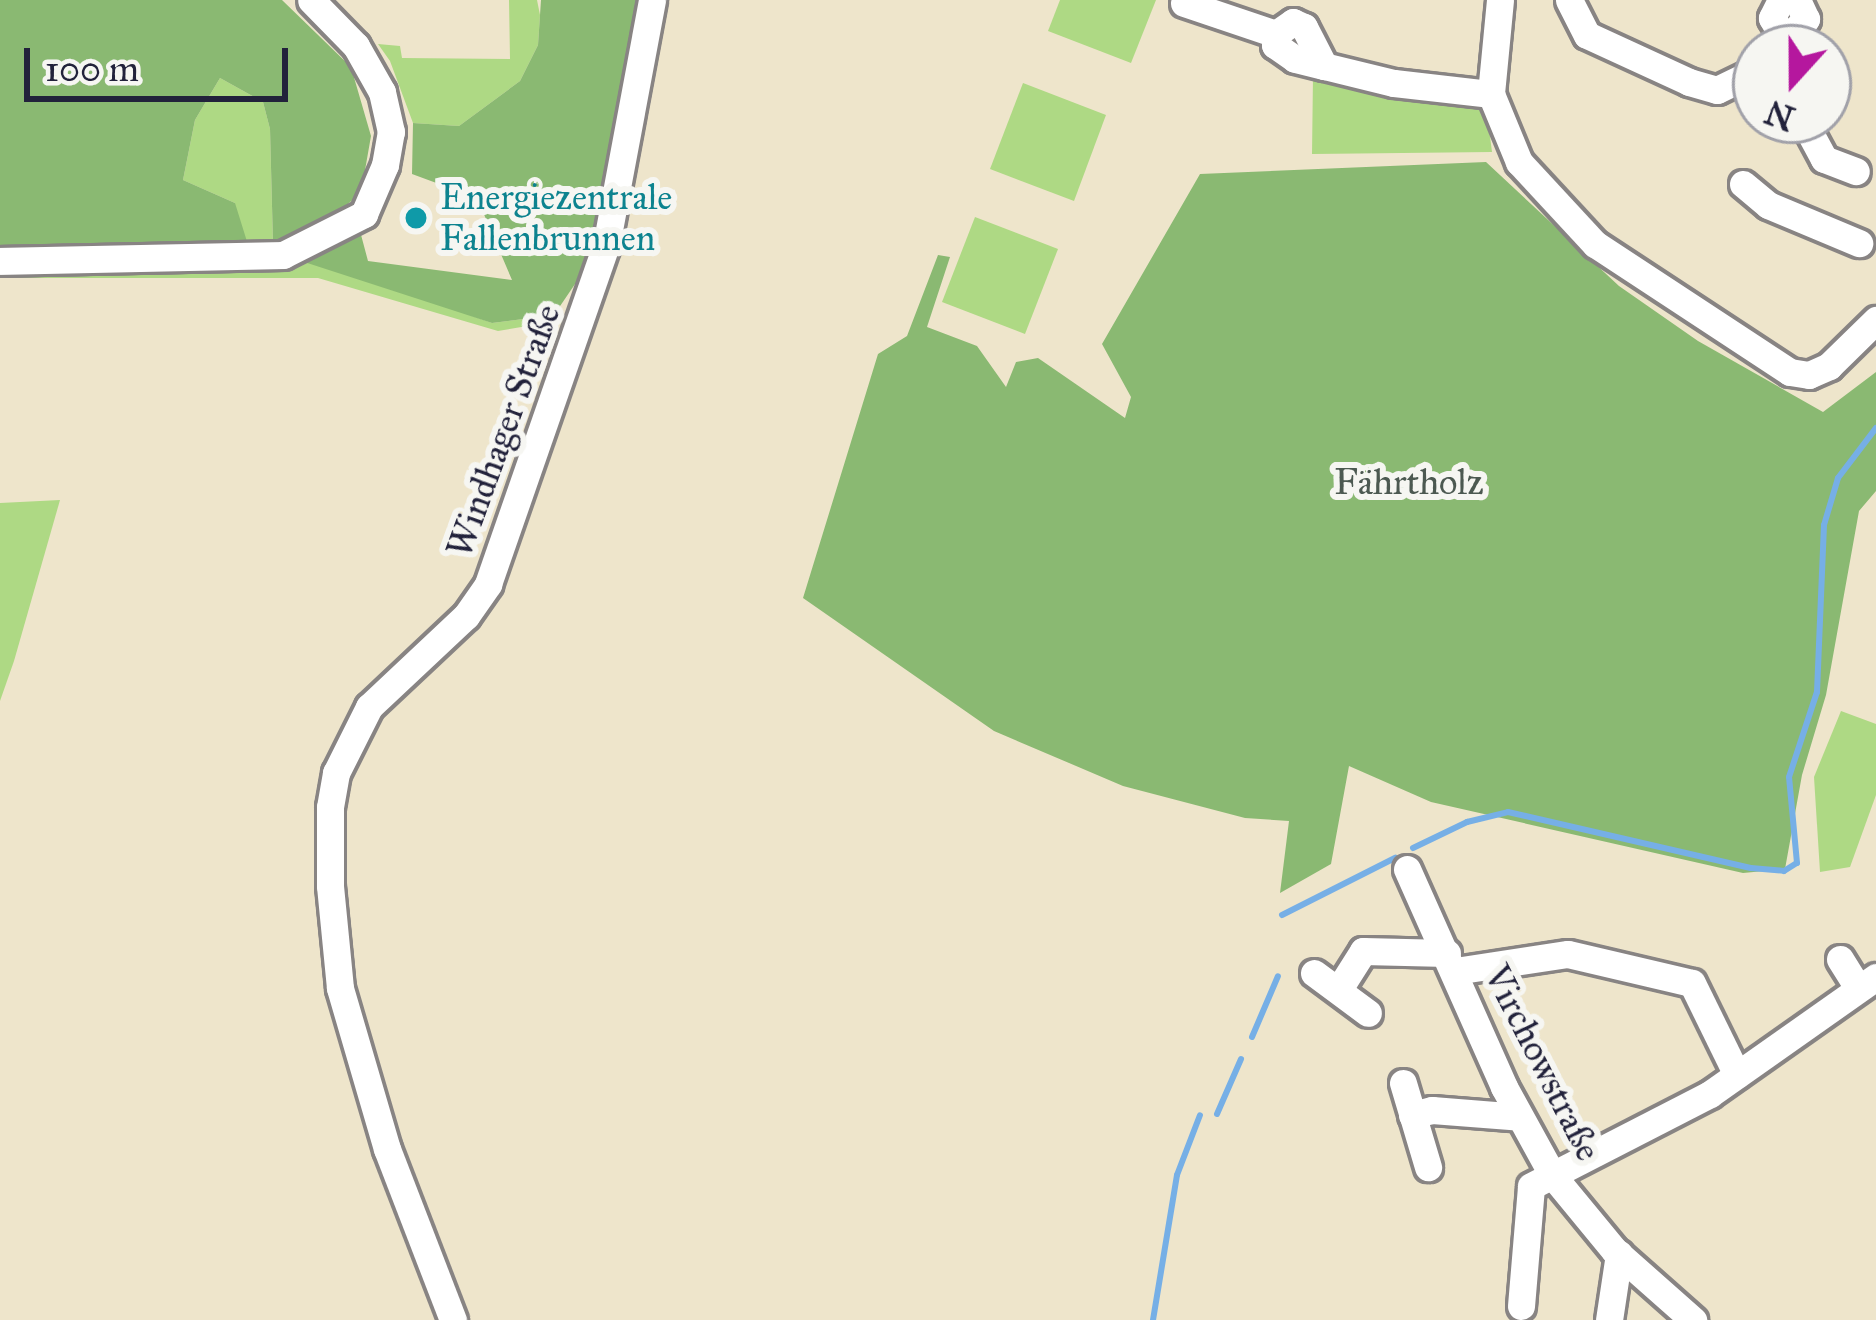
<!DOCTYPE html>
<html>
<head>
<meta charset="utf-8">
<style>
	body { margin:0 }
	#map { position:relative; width:1876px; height:1320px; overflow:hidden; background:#eee5cb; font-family:"IM FELL Great Primer",serif }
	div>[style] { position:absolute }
	.green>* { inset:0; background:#aed984 }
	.forest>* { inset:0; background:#8ab972 }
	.stream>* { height:6px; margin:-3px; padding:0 3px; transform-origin:3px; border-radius:3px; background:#76afe6 }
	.roads { filter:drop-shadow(3px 0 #888483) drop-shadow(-3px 0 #888483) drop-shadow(0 3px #888483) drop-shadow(0 -3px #888483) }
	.minor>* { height:27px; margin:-13.5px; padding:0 13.5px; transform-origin:13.5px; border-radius:13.5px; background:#fff }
	.dots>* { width:33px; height:33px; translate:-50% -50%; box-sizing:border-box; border:6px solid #f6f6f2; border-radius:50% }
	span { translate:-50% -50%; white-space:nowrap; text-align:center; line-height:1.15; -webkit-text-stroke:12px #f6f6f2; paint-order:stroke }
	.culture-label { font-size:36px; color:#0d838f }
	.left { translate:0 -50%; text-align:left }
	.street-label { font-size:36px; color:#22223b }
	.park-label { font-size:36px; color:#4c5951 }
	.north { position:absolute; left:1732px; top:24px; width:120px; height:120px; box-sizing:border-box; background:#f6f6f2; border:3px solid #a1a1a9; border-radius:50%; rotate:201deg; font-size:33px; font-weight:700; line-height:48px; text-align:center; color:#22223b }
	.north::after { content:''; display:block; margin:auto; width:42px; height:54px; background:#b5179e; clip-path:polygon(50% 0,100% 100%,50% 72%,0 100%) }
	.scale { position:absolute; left:24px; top:48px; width:264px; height:54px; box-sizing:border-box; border:6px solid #22223b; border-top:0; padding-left:15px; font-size:36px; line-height:42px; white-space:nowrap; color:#22223b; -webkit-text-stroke:9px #f6f6f2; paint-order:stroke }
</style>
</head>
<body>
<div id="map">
	<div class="green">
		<div style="clip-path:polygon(509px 0,537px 0,540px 15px,538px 45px,520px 81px,459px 126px,413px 123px,390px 61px,378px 44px,400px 46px,402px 58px,510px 59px)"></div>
		<div style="clip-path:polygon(1060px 0,1156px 0,1131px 63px,1048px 31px)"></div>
		<div style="clip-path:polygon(1313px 76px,1354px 89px,1472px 105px,1487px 113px,1492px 152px,1312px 154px)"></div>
		<div style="clip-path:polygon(220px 78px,263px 102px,270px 129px,273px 245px,492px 323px,554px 315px,551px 322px,498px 331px,318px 278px,0 278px,0 259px,235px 203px,183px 180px,195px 120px)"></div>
		<div style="clip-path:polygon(1023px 83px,1106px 115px,1074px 201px,990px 169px)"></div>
		<div style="clip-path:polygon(975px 217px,1058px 249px,1025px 334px,942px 302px)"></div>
		<div style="clip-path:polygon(60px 500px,14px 661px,0 701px,0 503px)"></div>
		<div style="clip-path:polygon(1841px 711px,1876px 724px,1876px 795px,1850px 867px,1820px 872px,1814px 777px)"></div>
	</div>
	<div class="forest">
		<div style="clip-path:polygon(0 0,282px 0,351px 67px,371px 136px,361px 193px,326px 222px,273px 244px,270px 129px,263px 102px,220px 78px,195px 120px,183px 180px,235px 203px,249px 248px,0 259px)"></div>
		<div style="clip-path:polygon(541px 0,637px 0,592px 259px,554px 315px,492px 323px,295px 259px,360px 231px,368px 261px,512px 280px,477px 198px,412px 174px,413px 123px,459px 126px,520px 81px,538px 45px)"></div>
		<div style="clip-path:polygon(1486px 162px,1619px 286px,1698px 341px,1823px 412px,1876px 372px,1876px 491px,1859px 511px,1826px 695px,1802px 775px,1785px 869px,1743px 873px,1431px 802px,1349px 766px,1331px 864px,1280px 893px,1289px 821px,1245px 818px,1123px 786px,994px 731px,803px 598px,878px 354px,907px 336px,938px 255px,950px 257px,927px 327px,977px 346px,1006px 387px,1016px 362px,1038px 358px,1125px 418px,1131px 397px,1102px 344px,1200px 174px)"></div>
	</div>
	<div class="stream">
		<div style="left:1413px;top:848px;width:60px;rotate:-25.7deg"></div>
		<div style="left:1467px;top:822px;width:42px;rotate:-13.7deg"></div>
		<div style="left:1508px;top:812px;width:249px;rotate:13deg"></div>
		<div style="left:1751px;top:868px;width:33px;rotate:5deg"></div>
		<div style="left:1784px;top:871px;width:15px;rotate:-32deg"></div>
		<div style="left:1797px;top:863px;width:86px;rotate:-95.3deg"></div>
		<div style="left:1789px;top:777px;width:89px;rotate:-71.8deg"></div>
		<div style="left:1817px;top:692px;width:167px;rotate:-87.6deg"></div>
		<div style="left:1824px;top:525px;width:49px;rotate:-73.4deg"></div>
		<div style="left:1838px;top:478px;width:63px;rotate:-52.8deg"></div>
		<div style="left:1282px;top:915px;width:127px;rotate:-26.8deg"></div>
		<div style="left:1252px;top:1037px;width:66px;rotate:-66.9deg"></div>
		<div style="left:1217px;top:1114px;width:60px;rotate:-66.4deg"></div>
		<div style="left:1153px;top:1320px;width:147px;rotate:-80.6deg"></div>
		<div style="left:1177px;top:1175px;width:64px;rotate:-69deg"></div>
	</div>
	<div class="roads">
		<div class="minor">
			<div style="left:1500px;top:0;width:94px;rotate:95.5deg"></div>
			<div style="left:1491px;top:94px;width:74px;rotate:67.6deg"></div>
			<div style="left:1519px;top:162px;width:112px;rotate:47.2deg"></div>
			<div style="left:1595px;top:244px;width:233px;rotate:33.3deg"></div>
			<div style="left:1790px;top:372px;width:19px;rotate:9deg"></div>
			<div style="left:1809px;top:375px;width:22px;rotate:-24deg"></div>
			<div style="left:1829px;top:366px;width:66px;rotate:-44.4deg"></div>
			<div style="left:1569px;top:0;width:39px;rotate:63deg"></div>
			<div style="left:1587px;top:35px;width:112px;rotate:24.7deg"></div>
			<div style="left:1689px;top:82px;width:29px;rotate:16deg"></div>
			<div style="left:1717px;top:90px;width:43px;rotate:-26deg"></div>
			<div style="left:1781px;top:0;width:20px;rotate:117deg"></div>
			<div style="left:1772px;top:18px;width:14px;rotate:60deg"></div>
			<div style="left:1779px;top:30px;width:13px;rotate:13deg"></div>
			<div style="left:1792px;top:33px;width:20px;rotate:-45deg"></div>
			<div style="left:1806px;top:19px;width:21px;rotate:-115deg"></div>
			<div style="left:1184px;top:3px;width:97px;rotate:18.6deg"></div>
			<div style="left:1324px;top:66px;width:44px;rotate:-117.1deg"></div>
			<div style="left:1304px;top:27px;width:12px;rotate:-156deg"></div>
			<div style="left:1293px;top:22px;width:21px;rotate:145deg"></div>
			<div style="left:1276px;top:34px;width:11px;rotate:95deg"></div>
			<div style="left:1275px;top:45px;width:24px;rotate:35deg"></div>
			<div style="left:1295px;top:59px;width:30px;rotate:14deg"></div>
			<div style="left:1324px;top:66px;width:72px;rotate:13.7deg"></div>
			<div style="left:1394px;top:83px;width:98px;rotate:6.5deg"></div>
			<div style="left:1803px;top:120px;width:44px;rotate:61.7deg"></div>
			<div style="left:1824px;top:159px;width:34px;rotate:21deg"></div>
			<div style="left:1743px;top:184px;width:33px;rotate:40deg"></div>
			<div style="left:1768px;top:205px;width:99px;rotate:22.7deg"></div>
			<div style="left:0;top:261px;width:283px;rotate:-1.2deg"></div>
			<div style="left:283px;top:255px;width:91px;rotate:-26.8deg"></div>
			<div style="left:364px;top:214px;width:53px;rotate:-66.8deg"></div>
			<div style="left:385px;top:165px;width:34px;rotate:-80deg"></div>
			<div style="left:391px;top:132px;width:41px;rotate:-102.7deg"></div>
			<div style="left:382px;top:92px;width:53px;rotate:-119.5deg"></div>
			<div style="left:356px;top:46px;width:64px;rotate:-134.4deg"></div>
			<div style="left:1407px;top:869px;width:239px;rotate:66deg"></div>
			<div style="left:1504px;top:1087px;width:102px;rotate:61.2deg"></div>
			<div style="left:1553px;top:1176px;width:96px;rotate:50.5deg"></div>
			<div style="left:1614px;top:1250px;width:106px;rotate:41.5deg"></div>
			<div style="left:1840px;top:959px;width:34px;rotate:58deg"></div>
			<div style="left:1455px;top:971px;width:114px;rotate:-8.6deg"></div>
			<div style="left:1568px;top:954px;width:127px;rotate:13.2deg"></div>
			<div style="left:1692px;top:983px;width:102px;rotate:63.9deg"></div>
			<div style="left:1314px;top:973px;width:67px;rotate:36.5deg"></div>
			<div style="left:1339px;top:989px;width:45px;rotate:-57.7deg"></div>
			<div style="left:1363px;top:951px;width:84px;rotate:1.4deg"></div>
			<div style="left:1403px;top:1083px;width:88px;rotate:73.4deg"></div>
			<div style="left:1412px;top:1115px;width:21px;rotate:-14deg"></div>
			<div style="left:1432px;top:1110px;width:88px;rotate:4.5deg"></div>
			<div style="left:1521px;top:1306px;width:120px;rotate:-85.2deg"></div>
			<div style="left:1531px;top:1186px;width:201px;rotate:-27.2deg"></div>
			<div style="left:1710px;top:1094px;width:203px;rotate:-35.2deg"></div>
			<div style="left:453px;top:1320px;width:183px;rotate:-111.1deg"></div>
			<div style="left:387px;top:1149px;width:168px;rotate:-106.3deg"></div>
			<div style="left:340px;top:988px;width:102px;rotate:-95.6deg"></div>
			<div style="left:330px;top:886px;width:79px;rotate:-90deg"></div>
			<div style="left:330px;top:807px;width:35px;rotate:-80deg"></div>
			<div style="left:336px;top:773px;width:74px;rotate:-63.4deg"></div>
			<div style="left:369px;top:707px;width:133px;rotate:-43.2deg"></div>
			<div style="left:466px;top:616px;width:39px;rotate:-55deg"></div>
			<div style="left:488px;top:584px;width:358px;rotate:-70.8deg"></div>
			<div style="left:606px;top:246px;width:250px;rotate:-79.4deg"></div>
			<div style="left:1609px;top:1320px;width:67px;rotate:-81.4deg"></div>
		</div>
	</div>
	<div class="dots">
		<div style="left:416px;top:218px;background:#0f9aa8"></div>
	</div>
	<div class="culture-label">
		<span class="left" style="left:440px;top:218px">Energiezentrale<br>Fallenbrunnen</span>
	</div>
	<div class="street-label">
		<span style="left:504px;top:431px;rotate:-70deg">Windhager Straße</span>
		<span style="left:1542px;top:1063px;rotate:63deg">Virchowstraße</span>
	</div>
	<div class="park-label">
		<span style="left:1409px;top:483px">Fährtholz</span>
	</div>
	<div class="north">N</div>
	<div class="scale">100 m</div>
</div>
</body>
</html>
